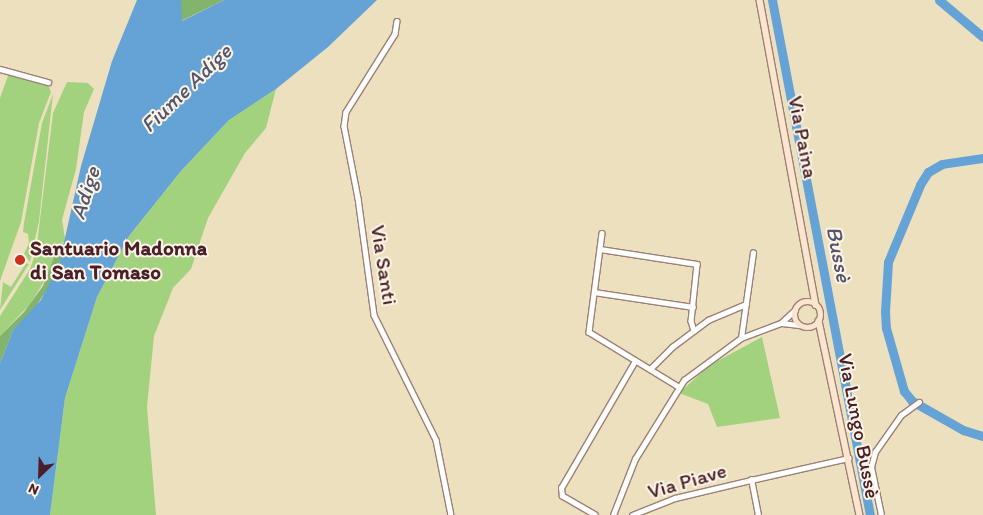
<!DOCTYPE html>
<html>
<head>
<meta charset="utf-8">
<style>
	body { margin:0 }
	#map { position:relative; width:983px; height:515px; overflow:hidden; background:#ede0bf; font-family:Itim,sans-serif }
	div>[style] { position:absolute }
	.green>* { inset:0; background:#a3d27f }
	.forest>* { inset:0; background:#82b46e }
	.water>* { inset:0; background:#65a3d7 }
	.river>* { height:9px; margin:-4.5px; padding:0 4.5px; transform-origin:4.5px; border-radius:4.5px; background:#65a3d7 }
	.roads { filter:drop-shadow(1px 0 #9c8075) drop-shadow(-1px 0 #9c8075) drop-shadow(0 1px #9c8075) drop-shadow(0 -1px #9c8075) }
	.street>* { height:4.5px; margin:-2.25px; padding:0 2.25px; transform-origin:2.25px; border-radius:2.25px; background:#fff }
	.secondary>* { height:5.5px; margin:-2.75px; padding:0 2.75px; transform-origin:2.75px; border-radius:2.75px; background:#fce5cf }
	.secondary>.ring { margin:-2.75px; padding:0; box-sizing:content-box; background:none; border:5.5px solid #fce5cf; border-radius:50% }
	.dots>* { width:14px; height:14px; translate:-50% -50%; box-sizing:border-box; border:2px solid #fcf5e5; border-radius:50% }
	span { translate:-50% -50%; white-space:nowrap; text-align:center; line-height:1.15; -webkit-text-stroke:4px #fcf5e5; paint-order:stroke }
	.street-label { font-size:21px; color:#4a1f2b }
	.poi-label { font-size:21px; color:#4a1f2b; font-weight:700 }
	.left { translate:0 -50%; text-align:left }
	.water-label { font-size:22px; color:#555470; font-style:italic }
	.north { position:absolute; left:15px; top:450px; width:50px; height:50px; -webkit-text-stroke:4px #fcf5e5; paint-order:stroke; rotate:204deg; font-size:14px; font-weight:700; line-height:20px; text-align:center; color:#4a1f2b }
	.north::after { content:''; display:block; margin:auto; width:18px; height:22px; background:#4a1f2b; clip-path:polygon(50% 0,100% 100%,50% 72%,0 100%) }
</style>
</head>
<body>
<div id="map">
	<div class="green">
		<div style="clip-path:polygon(9px 73px,47px 83px,51px 92px,39px 123px,21px 222px,0 281px,0 98px)"></div>
		<div style="clip-path:polygon(67px 82px,88px 83px,94px 89px,84px 112px,76px 169px,62px 220px,66px 244px,62px 242px,56px 249px,47px 277px,30px 304px,0 336px,0 316px,30px 269px,36px 252px,53px 113px)"></div>
		<div style="clip-path:polygon(276px 89px,266px 128px,245px 153px,208px 218px,191px 269px,173px 288px,154px 336px,147px 407px,156px 515px,50px 515px,65px 398px,97px 297px,129px 236px,181px 171px,229px 120px)"></div>
		<div style="clip-path:polygon(53px 94px,39px 221px,30px 262px,24px 254px,29px 243px,28px 234px,23px 232px,24px 223px,42px 123px)"></div>
		<div style="clip-path:polygon(26px 263px,29px 264px,27px 267px,0 310px,3px 282px,11px 287px)"></div>
		<div style="clip-path:polygon(762px 337px,780px 418px,717px 427px,708px 404px,679px 393px,710px 365px)"></div>
	</div>
	<div class="forest">
		<div style="clip-path:polygon(181px 0,224px 0,181px 21px)"></div>
		<div style="clip-path:polygon(59px 243px,66px 244px,53px 281px,30px 315px,13px 330px,0 363px,0 336px,24px 312px,43px 286px)"></div>
	</div>
	<div class="water">
		<div style="clip-path:polygon(137px 0,181px 0,182px 21px,224px 0,377px 0,328px 47px,276px 89px,229px 120px,181px 171px,129px 236px,97px 297px,65px 398px,50px 515px,0 515px,0 363px,13px 330px,41px 300px,59px 265px,81px 166px,112px 61px)"></div>
	</div>
	<div class="river">
		<div style="left:772px;top:0;width:524px;rotate:79.23deg"></div>
		<div style="left:939px;top:0;width:57px;rotate:40.1deg"></div>
		<div style="left:983px;top:158px;width:41px;rotate:171.7deg"></div>
		<div style="left:942px;top:164px;width:16px;rotate:150deg"></div>
		<div style="left:928px;top:172px;width:15px;rotate:122deg"></div>
		<div style="left:920px;top:185px;width:83px;rotate:112.6deg"></div>
		<div style="left:888px;top:262px;width:49px;rotate:93.5deg"></div>
		<div style="left:885px;top:311px;width:17px;rotate:87deg"></div>
		<div style="left:886px;top:328px;width:66px;rotate:74.1deg"></div>
		<div style="left:904px;top:391px;width:13px;rotate:51deg"></div>
		<div style="left:912px;top:401px;width:59px;rotate:29.6deg"></div>
		<div style="left:963px;top:430px;width:21px;rotate:17deg"></div>
	</div>
	<div class="roads">
		<div class="street">
			<div style="left:397px;top:21px;width:13px;rotate:99deg"></div>
			<div style="left:395px;top:34px;width:92px;rotate:122.1deg"></div>
			<div style="left:346px;top:112px;width:14px;rotate:98deg"></div>
			<div style="left:344px;top:126px;width:73px;rotate:79deg"></div>
			<div style="left:358px;top:198px;width:118px;rotate:82.2deg"></div>
			<div style="left:374px;top:315px;width:140px;rotate:63.6deg"></div>
			<div style="left:436px;top:440px;width:76px;rotate:78.7deg"></div>
			<div style="left:0;top:69px;width:50px;rotate:15.2deg"></div>
			<div style="left:602px;top:233px;width:100px;rotate:97.5deg"></div>
			<div style="left:589px;top:332px;width:105px;rotate:31.4deg"></div>
			<div style="left:600px;top:249px;width:98px;rotate:8.8deg"></div>
			<div style="left:697px;top:264px;width:57px;rotate:96deg"></div>
			<div style="left:691px;top:321px;width:10px;rotate:73deg"></div>
			<div style="left:594px;top:292px;width:100px;rotate:8.6deg"></div>
			<div style="left:782px;top:323px;width:17px;rotate:7deg"></div>
			<div style="left:741px;top:338px;width:86px;rotate:-82deg"></div>
			<div style="left:650px;top:369px;width:31px;rotate:-45deg"></div>
			<div style="left:672px;top:347px;width:45px;rotate:-36.9deg"></div>
			<div style="left:708px;top:320px;width:41px;rotate:-22.8deg"></div>
			<div style="left:595px;top:515px;width:38px;rotate:-150deg"></div>
			<div style="left:562px;top:496px;width:8px;rotate:-97deg"></div>
			<div style="left:561px;top:488px;width:147px;rotate:-59.8deg"></div>
			<div style="left:613px;top:515px;width:60px;rotate:-68.6deg"></div>
			<div style="left:635px;top:459px;width:93px;rotate:-58.2deg"></div>
			<div style="left:684px;top:380px;width:71px;rotate:-36.4deg"></div>
			<div style="left:741px;top:338px;width:43px;rotate:-20.6deg"></div>
			<div style="left:781px;top:323px;width:19px;rotate:-43deg"></div>
			<div style="left:632px;top:515px;width:46px;rotate:-21.6deg"></div>
			<div style="left:675px;top:498px;width:78px;rotate:-13.3deg"></div>
			<div style="left:758px;top:515px;width:36px;rotate:-101deg"></div>
			<div style="left:751px;top:480px;width:100px;rotate:-12.7deg"></div>
			<div style="left:881px;top:515px;width:49px;rotate:-101.8deg"></div>
			<div style="left:871px;top:467px;width:16px;rotate:-75deg"></div>
			<div style="left:875px;top:452px;width:45px;rotate:-54.9deg"></div>
			<div style="left:901px;top:415px;width:22px;rotate:-36deg"></div>
		</div>
		<div class="secondary">
			<div style="left:760px;top:0;width:310px;rotate:79.6deg"></div>
			<div class="ring" style="left:795px;top:302px;width:20.5px;height:20.5px"></div>
			<div style="left:819px;top:321px;width:198px;rotate:78.1deg"></div>
		</div>
	</div>
	<div class="dots">
		<div style="left:20px;top:260px;background:#c8321e"></div>
	</div>
	<div class="street-label">
		<span style="left:803px;top:137px;rotate:79deg">Via Paina</span>
		<span style="left:384px;top:265px;rotate:81deg">Via Santi</span>
		<span style="left:859px;top:426px;rotate:79deg">Via Lungo Bussè</span>
		<span style="left:687px;top:481px;rotate:-16deg">Via Piave</span>
	</div>
	<div class="poi-label">
		<span class="left" style="left:30px;top:260px">Santuario Madonna<br>di San Tomaso</span>
	</div>
	<div class="water-label">
		<span style="left:186px;top:88px;rotate:-44deg">Fiume Adige</span>
		<span style="left:85px;top:193px;rotate:-72deg">Adige</span>
		<span style="left:839px;top:254px;rotate:79deg">Bussè</span>
	</div>
	<div class="north">N</div>
</div>
</body>
</html>
